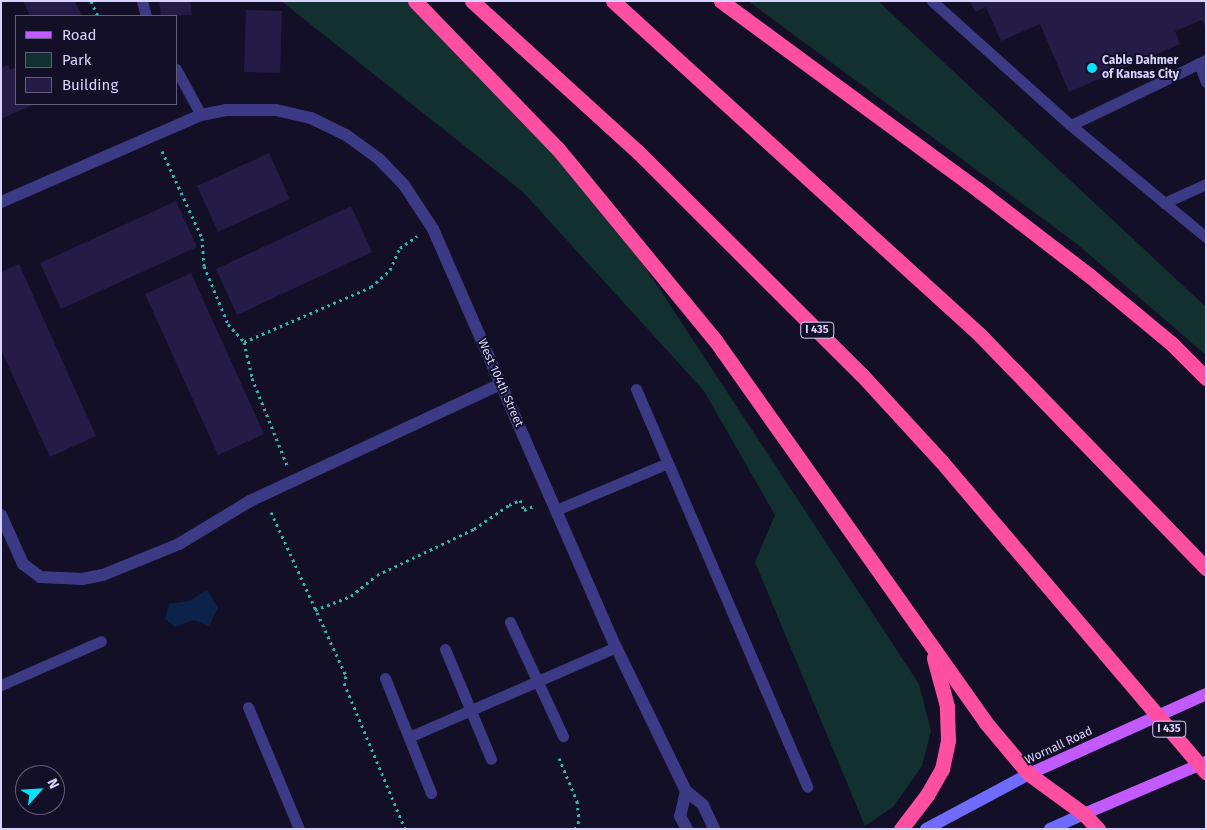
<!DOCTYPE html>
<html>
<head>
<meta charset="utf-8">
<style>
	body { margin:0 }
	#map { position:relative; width:1207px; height:830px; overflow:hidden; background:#130f26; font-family:"Fira Sans",sans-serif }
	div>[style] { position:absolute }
	.green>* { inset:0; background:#12302f }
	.water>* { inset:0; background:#0c2248 }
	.building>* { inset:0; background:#241b47 }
	.path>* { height:3px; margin-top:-1.5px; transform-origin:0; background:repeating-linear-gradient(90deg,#2fb8b0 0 2.5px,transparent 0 6.5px) }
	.lane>* { height:11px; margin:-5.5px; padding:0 5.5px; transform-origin:5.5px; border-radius:5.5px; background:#3d3a85 }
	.street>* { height:12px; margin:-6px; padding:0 6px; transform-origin:6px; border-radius:6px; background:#3d3a85 }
	.secondary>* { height:12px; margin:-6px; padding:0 6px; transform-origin:6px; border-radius:6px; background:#6f6bff }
	.primary>* { height:12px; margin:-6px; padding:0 6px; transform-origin:6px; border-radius:6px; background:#c25bff }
	.highway>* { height:15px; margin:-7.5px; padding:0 7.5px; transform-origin:7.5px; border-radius:7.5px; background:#ff4fa3 }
	.dots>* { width:14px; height:14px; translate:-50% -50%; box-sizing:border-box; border:2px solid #130f26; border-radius:50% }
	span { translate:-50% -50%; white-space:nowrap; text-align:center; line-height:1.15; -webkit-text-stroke:4px #130f26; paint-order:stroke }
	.shield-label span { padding:1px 4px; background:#130f26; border:1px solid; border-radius:4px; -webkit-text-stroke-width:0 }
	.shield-label { font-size:11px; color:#d9d4ff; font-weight:700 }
	.poi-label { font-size:12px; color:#d9d4ff; font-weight:700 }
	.left { translate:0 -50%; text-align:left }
	.street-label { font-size:12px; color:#d9d4ff }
	.frame { position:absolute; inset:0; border:2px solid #d9d4ff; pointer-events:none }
	.legend { position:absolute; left:15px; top:15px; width:162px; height:90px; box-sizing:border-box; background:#130f26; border:1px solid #625e7d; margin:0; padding:6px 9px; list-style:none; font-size:15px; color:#d9d4ff }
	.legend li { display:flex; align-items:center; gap:10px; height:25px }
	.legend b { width:25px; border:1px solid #625e7d }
	.north { position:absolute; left:15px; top:765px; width:50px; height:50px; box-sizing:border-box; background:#130f26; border:1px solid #625e7d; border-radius:50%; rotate:64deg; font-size:14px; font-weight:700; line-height:20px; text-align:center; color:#d9d4ff }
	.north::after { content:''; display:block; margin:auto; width:18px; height:22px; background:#00e5ff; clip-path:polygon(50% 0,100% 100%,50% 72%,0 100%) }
</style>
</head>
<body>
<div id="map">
	<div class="green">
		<div style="clip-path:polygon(281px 1px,409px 1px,486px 71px,643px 264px,919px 684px,931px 731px,922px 766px,893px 807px,865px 826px,755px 562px,775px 515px,704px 391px,523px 192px)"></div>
		<div style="clip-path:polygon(748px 1px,878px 1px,1206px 307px,1206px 355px,1077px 244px)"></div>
	</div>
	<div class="water">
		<div style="clip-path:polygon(207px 590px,218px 608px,209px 626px,194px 620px,175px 627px,165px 619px,169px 604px,189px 601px)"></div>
	</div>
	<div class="building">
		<div style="clip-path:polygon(23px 1px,75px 1px,82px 16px,30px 16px)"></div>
		<div style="clip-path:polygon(159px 1px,190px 1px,192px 15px,161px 16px)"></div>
		<div style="clip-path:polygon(970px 1px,1206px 1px,1206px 28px,1202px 20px,1175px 31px,1180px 44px,1069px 92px,1040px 24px,1001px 41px,986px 7px,975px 12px)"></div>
		<div style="clip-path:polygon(246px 10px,282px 11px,280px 73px,244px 72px)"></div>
		<div style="clip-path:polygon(8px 65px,10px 70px,16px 67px,16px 104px,35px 104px,1px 119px,1px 68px)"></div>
		<div style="clip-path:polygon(269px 153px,290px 199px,218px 232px,197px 186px)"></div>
		<div style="clip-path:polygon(176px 201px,197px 247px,61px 309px,40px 263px)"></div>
		<div style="clip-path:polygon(351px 206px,372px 252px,237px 315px,216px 269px)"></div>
		<div style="clip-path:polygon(19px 264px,96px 436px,50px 457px,1px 350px,1px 272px)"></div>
		<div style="clip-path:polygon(191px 273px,264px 434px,218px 455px,145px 294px)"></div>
	</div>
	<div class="path">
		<div style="left:91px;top:1px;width:17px;rotate:65deg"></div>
		<div style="left:162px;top:151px;width:96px;rotate:65.3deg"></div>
		<div style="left:202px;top:238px;width:28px;rotate:86deg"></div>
		<div style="left:204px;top:266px;width:63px;rotate:67.5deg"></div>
		<div style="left:228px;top:324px;width:24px;rotate:48deg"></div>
		<div style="left:244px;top:342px;width:37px;rotate:77deg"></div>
		<div style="left:252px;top:378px;width:94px;rotate:68.1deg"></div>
		<div style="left:244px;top:342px;width:138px;rotate:-23.4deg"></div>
		<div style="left:371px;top:287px;width:25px;rotate:-42deg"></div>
		<div style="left:390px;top:270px;width:24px;rotate:-66deg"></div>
		<div style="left:400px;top:248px;width:21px;rotate:-35deg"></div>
		<div style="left:271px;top:512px;width:180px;rotate:65.4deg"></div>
		<div style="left:346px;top:676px;width:7px;rotate:106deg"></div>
		<div style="left:344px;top:683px;width:158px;rotate:67.3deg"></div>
		<div style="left:315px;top:610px;width:39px;rotate:-21deg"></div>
		<div style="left:351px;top:596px;width:33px;rotate:-39deg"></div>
		<div style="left:377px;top:575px;width:107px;rotate:-25.4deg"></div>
		<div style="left:474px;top:529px;width:42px;rotate:-34.4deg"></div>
		<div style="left:509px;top:505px;width:12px;rotate:-24deg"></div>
		<div style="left:520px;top:500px;width:11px;rotate:68deg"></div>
		<div style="left:524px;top:510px;width:11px;rotate:-22deg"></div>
		<div style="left:559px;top:758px;width:47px;rotate:67.3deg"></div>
		<div style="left:577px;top:801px;width:20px;rotate:84deg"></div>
		<div style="left:579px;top:821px;width:9px;rotate:117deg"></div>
	</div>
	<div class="lane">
		<div style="left:142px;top:1px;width:16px;rotate:75deg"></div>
		<div style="left:932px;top:1px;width:183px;rotate:41.9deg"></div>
		<div style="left:1068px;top:123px;width:179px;rotate:39.6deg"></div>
		<div style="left:1199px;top:63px;width:20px;rotate:70deg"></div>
		<div style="left:176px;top:69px;width:52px;rotate:61.5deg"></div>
		<div style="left:1071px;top:125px;width:150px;rotate:-25.7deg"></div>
		<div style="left:1164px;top:203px;width:46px;rotate:-24.3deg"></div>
		<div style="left:636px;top:389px;width:433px;rotate:66.7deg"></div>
		<div style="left:556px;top:510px;width:121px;rotate:-22.8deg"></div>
		<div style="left:510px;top:622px;width:126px;rotate:65.1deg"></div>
		<div style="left:445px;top:649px;width:119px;rotate:67.3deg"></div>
		<div style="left:385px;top:678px;width:124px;rotate:68.2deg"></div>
		<div style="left:1px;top:685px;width:109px;rotate:-23.7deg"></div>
		<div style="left:248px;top:707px;width:132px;rotate:67.3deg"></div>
		<div style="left:409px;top:737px;width:226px;rotate:-23.5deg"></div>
	</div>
	<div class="street">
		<div style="left:1px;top:202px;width:218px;rotate:-23.5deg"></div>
		<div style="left:201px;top:115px;width:25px;rotate:-11deg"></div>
		<div style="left:226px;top:110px;width:50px"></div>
		<div style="left:276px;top:110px;width:36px;rotate:13deg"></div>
		<div style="left:311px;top:118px;width:39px;rotate:26deg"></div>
		<div style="left:346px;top:135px;width:41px;rotate:36deg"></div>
		<div style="left:379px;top:159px;width:36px;rotate:46deg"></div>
		<div style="left:404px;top:185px;width:53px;rotate:56.6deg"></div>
		<div style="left:433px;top:229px;width:456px;rotate:66.4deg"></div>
		<div style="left:616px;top:647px;width:160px;rotate:64.1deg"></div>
		<div style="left:686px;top:791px;width:22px;rotate:39deg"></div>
		<div style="left:703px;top:805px;width:26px;rotate:65deg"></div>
		<div style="left:1px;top:515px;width:54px;rotate:65.8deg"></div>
		<div style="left:23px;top:564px;width:21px;rotate:37deg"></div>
		<div style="left:40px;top:577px;width:42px;rotate:2.7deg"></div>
		<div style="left:82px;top:579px;width:21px;rotate:-11deg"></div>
		<div style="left:103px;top:575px;width:82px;rotate:-22.2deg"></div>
		<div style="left:179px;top:544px;width:83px;rotate:-31.2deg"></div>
		<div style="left:250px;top:501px;width:277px;rotate:-25deg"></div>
		<div style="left:686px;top:791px;width:26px;rotate:103deg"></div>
		<div style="left:680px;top:816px;width:15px;rotate:62deg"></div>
	</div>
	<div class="secondary">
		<div style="left:926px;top:829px;width:117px;rotate:-28.1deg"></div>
		<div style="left:1050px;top:829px;width:37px;rotate:-24deg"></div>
	</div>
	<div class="primary">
		<div style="left:1029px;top:774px;width:194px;rotate:-24.3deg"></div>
		<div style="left:1084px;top:814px;width:133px;rotate:-23.1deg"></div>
	</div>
	<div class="highway">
		<div style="left:415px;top:1px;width:206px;rotate:46deg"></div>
		<div style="left:558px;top:149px;width:247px;rotate:50.6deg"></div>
		<div style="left:715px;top:340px;width:469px;rotate:54.7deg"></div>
		<div style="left:986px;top:723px;width:67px;rotate:49.9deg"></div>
		<div style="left:1029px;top:774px;width:68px;rotate:36deg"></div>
		<div style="left:1084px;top:814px;width:21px;rotate:47deg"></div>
		<div style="left:472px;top:1px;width:224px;rotate:42.3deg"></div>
		<div style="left:638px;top:152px;width:315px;rotate:44.9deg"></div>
		<div style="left:861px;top:374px;width:118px;rotate:47.4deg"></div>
		<div style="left:941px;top:461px;width:409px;rotate:49.6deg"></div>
		<div style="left:613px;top:1px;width:496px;rotate:42.3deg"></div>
		<div style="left:980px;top:335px;width:325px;rotate:45.9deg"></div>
		<div style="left:721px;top:1px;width:318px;rotate:36.3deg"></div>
		<div style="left:977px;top:189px;width:143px;rotate:37.6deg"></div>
		<div style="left:1090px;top:276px;width:107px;rotate:39.7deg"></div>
		<div style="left:1172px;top:344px;width:48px;rotate:45deg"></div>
		<div style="left:901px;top:829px;width:43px;rotate:-52.6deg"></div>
		<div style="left:927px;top:795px;width:30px;rotate:-60deg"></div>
		<div style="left:942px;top:769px;width:30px;rotate:-78deg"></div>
		<div style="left:948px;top:740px;width:34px;rotate:-92deg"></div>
		<div style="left:947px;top:706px;width:50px;rotate:-105.2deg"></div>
	</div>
	<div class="dots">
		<div style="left:1092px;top:68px;background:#00e5ff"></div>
	</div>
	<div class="shield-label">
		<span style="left:817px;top:330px">I 435</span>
		<span style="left:1169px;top:729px">I 435</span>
	</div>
	<div class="poi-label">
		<span class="left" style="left:1102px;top:68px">Cable Dahmer<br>of Kansas City</span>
	</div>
	<div class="street-label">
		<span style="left:500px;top:383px;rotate:66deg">West 104th Street</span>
		<span style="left:1059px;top:746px;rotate:-25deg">Wornall Road</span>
	</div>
	<div class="frame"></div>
	<ul class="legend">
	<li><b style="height:6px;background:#c25bff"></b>Road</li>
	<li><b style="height:14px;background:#12302f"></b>Park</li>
	<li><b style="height:14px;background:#241b47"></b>Building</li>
	</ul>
	<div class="north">N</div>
</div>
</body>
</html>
